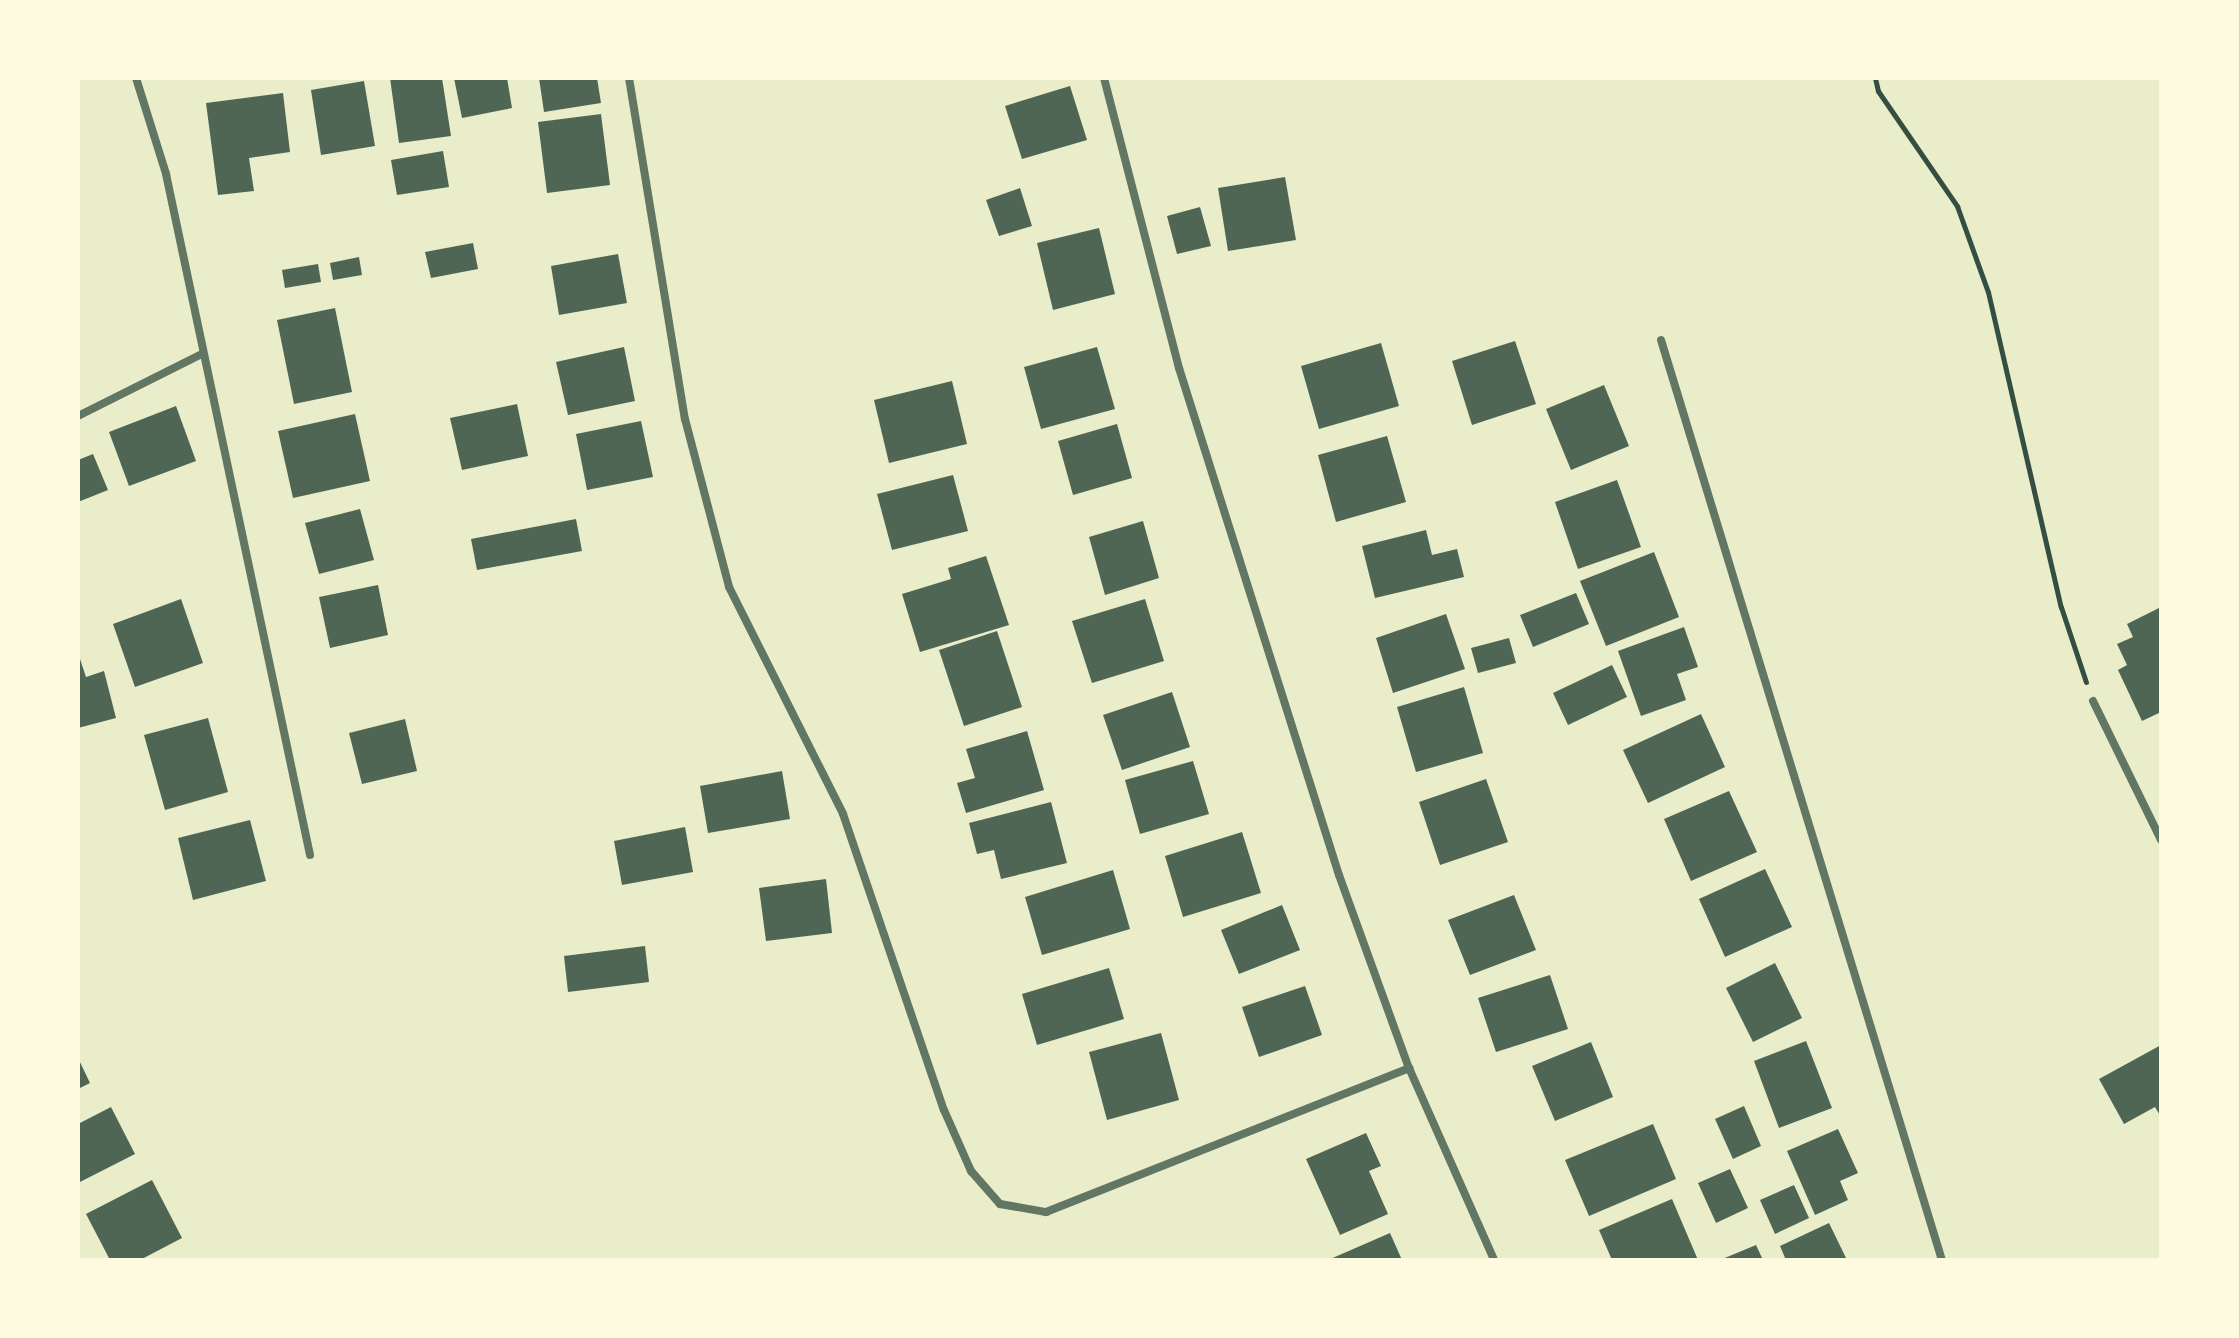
<!DOCTYPE html>
<html>
<head>
<meta charset="utf-8">
<style>
	body { margin:0 }
	#map { position:relative; width:2239px; height:1338px; overflow:hidden; background:#e9edc9; font-family:"Fira Sans",sans-serif }
	div>[style] { position:absolute }
	.building>* { inset:0; background:#4f6655 }
	.path>* { height:5px; margin:-2.5px; padding:0 2.5px; transform-origin:2.5px; border-radius:2.5px; background:#344e41 }
	.minor>* { height:8px; margin:-4px; padding:0 4px; transform-origin:4px; border-radius:4px; background:#617663 }
	span { translate:-50% -50%; white-space:nowrap; text-align:center; line-height:1.15; -webkit-text-stroke:7px #fefae0; paint-order:stroke }
	.frame { position:absolute; inset:0; border:80px solid #fefae0; pointer-events:none }
</style>
</head>
<body>
<div id="map">
	<div class="building">
		<div style="clip-path:polygon(390px 78px,442px 78px,451px 136px,399px 143px)"></div>
		<div style="clip-path:polygon(454px 78px,507px 78px,512px 108px,462px 118px)"></div>
		<div style="clip-path:polygon(539px 78px,597px 78px,601px 103px,544px 112px)"></div>
		<div style="clip-path:polygon(364px 81px,375px 146px,321px 155px,311px 90px)"></div>
		<div style="clip-path:polygon(1070px 86px,1087px 140px,1022px 159px,1005px 106px)"></div>
		<div style="clip-path:polygon(283px 93px,290px 152px,249px 158px,254px 191px,218px 195px,206px 103px)"></div>
		<div style="clip-path:polygon(601px 114px,610px 185px,547px 193px,538px 122px)"></div>
		<div style="clip-path:polygon(443px 151px,449px 187px,397px 195px,391px 160px)"></div>
		<div style="clip-path:polygon(1285px 177px,1296px 240px,1228px 251px,1218px 188px)"></div>
		<div style="clip-path:polygon(1020px 188px,1032px 226px,999px 236px,986px 200px)"></div>
		<div style="clip-path:polygon(1200px 207px,1211px 246px,1177px 254px,1167px 216px)"></div>
		<div style="clip-path:polygon(1099px 228px,1115px 294px,1053px 310px,1037px 243px)"></div>
		<div style="clip-path:polygon(473px 243px,478px 269px,431px 278px,425px 252px)"></div>
		<div style="clip-path:polygon(618px 254px,627px 303px,559px 315px,551px 266px)"></div>
		<div style="clip-path:polygon(359px 257px,362px 275px,333px 280px,330px 263px)"></div>
		<div style="clip-path:polygon(318px 264px,321px 282px,285px 288px,282px 270px)"></div>
		<div style="clip-path:polygon(335px 308px,352px 392px,294px 404px,277px 320px)"></div>
		<div style="clip-path:polygon(1515px 341px,1536px 404px,1472px 425px,1452px 361px)"></div>
		<div style="clip-path:polygon(1381px 343px,1399px 406px,1319px 429px,1301px 366px)"></div>
		<div style="clip-path:polygon(624px 347px,635px 401px,568px 415px,556px 362px)"></div>
		<div style="clip-path:polygon(1097px 347px,1115px 409px,1041px 429px,1024px 367px)"></div>
		<div style="clip-path:polygon(952px 381px,967px 444px,889px 463px,874px 400px)"></div>
		<div style="clip-path:polygon(1604px 385px,1629px 446px,1571px 470px,1546px 409px)"></div>
		<div style="clip-path:polygon(517px 404px,528px 456px,462px 470px,450px 418px)"></div>
		<div style="clip-path:polygon(176px 406px,196px 461px,129px 486px,109px 432px)"></div>
		<div style="clip-path:polygon(355px 414px,370px 481px,293px 498px,278px 431px)"></div>
		<div style="clip-path:polygon(641px 421px,653px 477px,587px 490px,576px 434px)"></div>
		<div style="clip-path:polygon(1117px 424px,1132px 478px,1073px 495px,1058px 441px)"></div>
		<div style="clip-path:polygon(1387px 436px,1406px 502px,1336px 522px,1318px 455px)"></div>
		<div style="clip-path:polygon(93px 454px,108px 490px,78px 502px,78px 460px)"></div>
		<div style="clip-path:polygon(953px 475px,968px 531px,892px 550px,877px 494px)"></div>
		<div style="clip-path:polygon(1617px 480px,1641px 547px,1578px 569px,1555px 502px)"></div>
		<div style="clip-path:polygon(360px 509px,374px 560px,319px 574px,305px 523px)"></div>
		<div style="clip-path:polygon(576px 519px,582px 551px,477px 570px,471px 539px)"></div>
		<div style="clip-path:polygon(1143px 521px,1159px 578px,1105px 595px,1089px 537px)"></div>
		<div style="clip-path:polygon(1426px 530px,1432px 555px,1457px 549px,1464px 577px,1375px 598px,1362px 546px)"></div>
		<div style="clip-path:polygon(1654px 552px,1679px 617px,1606px 646px,1580px 581px)"></div>
		<div style="clip-path:polygon(986px 556px,1009px 625px,920px 652px,902px 594px,951px 579px,948px 568px)"></div>
		<div style="clip-path:polygon(378px 585px,388px 635px,330px 648px,319px 597px)"></div>
		<div style="clip-path:polygon(1576px 593px,1589px 624px,1533px 647px,1520px 615px)"></div>
		<div style="clip-path:polygon(181px 599px,203px 663px,135px 687px,113px 624px)"></div>
		<div style="clip-path:polygon(1145px 599px,1164px 661px,1092px 683px,1072px 621px)"></div>
		<div style="clip-path:polygon(2161px 607px,2161px 712px,2142px 721px,2118px 670px,2127px 665px,2117px 644px,2133px 637px,2127px 624px)"></div>
		<div style="clip-path:polygon(1446px 614px,1465px 669px,1393px 693px,1376px 638px)"></div>
		<div style="clip-path:polygon(1684px 627px,1698px 667px,1677px 674px,1686px 700px,1641px 716px,1618px 651px)"></div>
		<div style="clip-path:polygon(997px 631px,1022px 707px,964px 726px,939px 650px)"></div>
		<div style="clip-path:polygon(1509px 638px,1516px 663px,1478px 673px,1471px 648px)"></div>
		<div style="clip-path:polygon(78px 653px,86px 677px,104px 671px,116px 718px,78px 728px)"></div>
		<div style="clip-path:polygon(1612px 665px,1627px 697px,1568px 725px,1553px 693px)"></div>
		<div style="clip-path:polygon(1464px 687px,1483px 753px,1416px 772px,1397px 707px)"></div>
		<div style="clip-path:polygon(1172px 692px,1190px 747px,1122px 770px,1103px 715px)"></div>
		<div style="clip-path:polygon(1701px 714px,1725px 767px,1648px 803px,1623px 750px)"></div>
		<div style="clip-path:polygon(208px 718px,228px 792px,165px 810px,144px 735px)"></div>
		<div style="clip-path:polygon(405px 719px,417px 771px,362px 784px,349px 733px)"></div>
		<div style="clip-path:polygon(1027px 731px,1044px 790px,966px 813px,957px 783px,975px 778px,966px 749px)"></div>
		<div style="clip-path:polygon(1193px 761px,1209px 814px,1140px 834px,1125px 780px)"></div>
		<div style="clip-path:polygon(782px 771px,790px 819px,708px 833px,700px 786px)"></div>
		<div style="clip-path:polygon(1486px 779px,1508px 842px,1440px 865px,1419px 802px)"></div>
		<div style="clip-path:polygon(1729px 791px,1757px 852px,1691px 881px,1664px 819px)"></div>
		<div style="clip-path:polygon(1051px 802px,1067px 863px,1001px 879px,994px 850px,977px 854px,969px 823px)"></div>
		<div style="clip-path:polygon(250px 820px,266px 881px,193px 900px,178px 838px)"></div>
		<div style="clip-path:polygon(685px 827px,693px 872px,622px 885px,614px 841px)"></div>
		<div style="clip-path:polygon(1242px 832px,1261px 893px,1183px 917px,1165px 856px)"></div>
		<div style="clip-path:polygon(1765px 869px,1792px 927px,1725px 957px,1699px 899px)"></div>
		<div style="clip-path:polygon(1113px 870px,1130px 929px,1042px 955px,1025px 897px)"></div>
		<div style="clip-path:polygon(826px 879px,832px 933px,766px 941px,759px 888px)"></div>
		<div style="clip-path:polygon(1514px 895px,1536px 950px,1470px 975px,1448px 920px)"></div>
		<div style="clip-path:polygon(1282px 905px,1300px 950px,1239px 974px,1221px 930px)"></div>
		<div style="clip-path:polygon(645px 946px,649px 982px,568px 992px,564px 956px)"></div>
		<div style="clip-path:polygon(1775px 963px,1802px 1018px,1753px 1042px,1726px 988px)"></div>
		<div style="clip-path:polygon(1109px 968px,1124px 1019px,1037px 1045px,1022px 994px)"></div>
		<div style="clip-path:polygon(1550px 975px,1568px 1029px,1496px 1052px,1478px 998px)"></div>
		<div style="clip-path:polygon(1305px 986px,1322px 1035px,1259px 1057px,1242px 1007px)"></div>
		<div style="clip-path:polygon(1161px 1033px,1179px 1100px,1107px 1120px,1089px 1052px)"></div>
		<div style="clip-path:polygon(1806px 1041px,1832px 1108px,1779px 1128px,1754px 1061px)"></div>
		<div style="clip-path:polygon(1591px 1042px,1613px 1097px,1555px 1121px,1532px 1066px)"></div>
		<div style="clip-path:polygon(2161px 1045px,2161px 1117px,2155px 1107px,2124px 1124px,2099px 1079px)"></div>
		<div style="clip-path:polygon(78px 1058px,90px 1083px,78px 1089px)"></div>
		<div style="clip-path:polygon(1744px 1106px,1761px 1146px,1733px 1159px,1715px 1119px)"></div>
		<div style="clip-path:polygon(111px 1107px,135px 1154px,78px 1183px,78px 1124px)"></div>
		<div style="clip-path:polygon(1653px 1124px,1676px 1179px,1589px 1216px,1565px 1160px)"></div>
		<div style="clip-path:polygon(1838px 1129px,1858px 1173px,1840px 1181px,1848px 1200px,1815px 1215px,1787px 1151px)"></div>
		<div style="clip-path:polygon(1366px 1133px,1381px 1166px,1369px 1171px,1388px 1214px,1340px 1235px,1306px 1159px)"></div>
		<div style="clip-path:polygon(1730px 1169px,1748px 1208px,1716px 1223px,1698px 1183px)"></div>
		<div style="clip-path:polygon(152px 1180px,182px 1238px,140px 1260px,110px 1260px,86px 1214px)"></div>
		<div style="clip-path:polygon(1794px 1185px,1809px 1218px,1775px 1234px,1760px 1200px)"></div>
		<div style="clip-path:polygon(1672px 1199px,1698px 1260px,1612px 1260px,1599px 1230px)"></div>
		<div style="clip-path:polygon(1829px 1223px,1847px 1260px,1786px 1260px,1780px 1246px)"></div>
		<div style="clip-path:polygon(1390px 1233px,1402px 1260px,1328px 1260px)"></div>
		<div style="clip-path:polygon(1756px 1245px,1763px 1260px,1720px 1260px)"></div>
	</div>
	<div class="path">
		<div style="left:1875px;top:78px;width:13px;rotate:77deg"></div>
		<div style="left:1878px;top:91px;width:140px;rotate:55.5deg"></div>
		<div style="left:1957px;top:206px;width:91px;rotate:70.2deg"></div>
		<div style="left:1988px;top:292px;width:323px;rotate:77deg"></div>
		<div style="left:2061px;top:607px;width:79px;rotate:71.6deg"></div>
	</div>
	<div class="minor">
		<div style="left:136px;top:78px;width:101px;rotate:72.6deg"></div>
		<div style="left:166px;top:174px;width:696px;rotate:78.06deg"></div>
		<div style="left:629px;top:78px;width:346px;rotate:80.7deg"></div>
		<div style="left:685px;top:419px;width:174px;rotate:75.3deg"></div>
		<div style="left:729px;top:587px;width:254px;rotate:63.3deg"></div>
		<div style="left:843px;top:814px;width:313px;rotate:71.2deg"></div>
		<div style="left:944px;top:1110px;width:67px;rotate:66.1deg"></div>
		<div style="left:971px;top:1171px;width:44px;rotate:48.7deg"></div>
		<div style="left:1000px;top:1204px;width:47px;rotate:9.9deg"></div>
		<div style="left:1046px;top:1212px;width:391px;rotate:-21.6deg"></div>
		<div style="left:1104px;top:78px;width:300px;rotate:75.5deg"></div>
		<div style="left:1179px;top:368px;width:532px;rotate:72.49deg"></div>
		<div style="left:1339px;top:875px;width:205px;rotate:70.1deg"></div>
		<div style="left:1409px;top:1068px;width:210px;rotate:66.1deg"></div>
		<div style="left:1661px;top:340px;width:962px;rotate:73.02deg"></div>
		<div style="left:78px;top:416px;width:139px;rotate:-26.6deg"></div>
		<div style="left:2093px;top:701px;width:155px;rotate:63.9deg"></div>
	</div>
	<div class="frame"></div>
</div>
</body>
</html>
